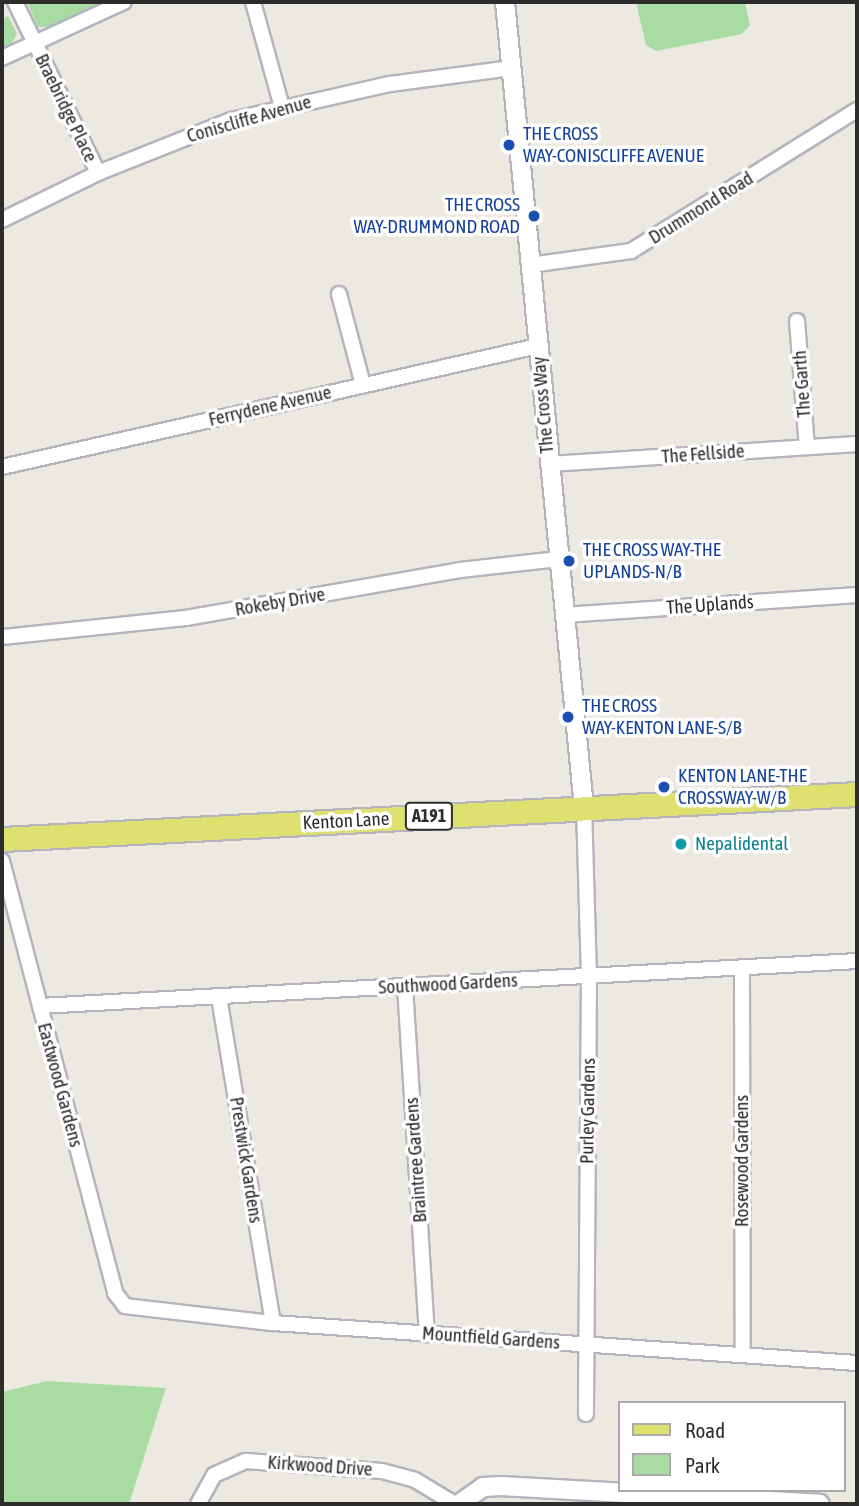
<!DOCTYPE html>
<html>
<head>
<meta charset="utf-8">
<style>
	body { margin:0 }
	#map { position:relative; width:859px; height:1506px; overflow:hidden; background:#eceae0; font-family:"Asap Condensed",sans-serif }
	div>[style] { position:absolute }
	.green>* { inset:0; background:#a8dca3 }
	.roads { filter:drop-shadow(2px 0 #b4b4be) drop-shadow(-2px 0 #b4b4be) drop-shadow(0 2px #b4b4be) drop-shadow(0 -2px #b4b4be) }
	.minor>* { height:14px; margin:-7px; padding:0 7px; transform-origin:7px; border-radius:7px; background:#fff }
	.tertiary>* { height:18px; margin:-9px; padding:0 9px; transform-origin:9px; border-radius:9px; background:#fff }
	.primary>* { height:23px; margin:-11.5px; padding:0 11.5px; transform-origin:11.5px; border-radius:11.5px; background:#dee170 }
	.dots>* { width:19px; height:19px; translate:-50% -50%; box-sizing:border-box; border:4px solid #fff; border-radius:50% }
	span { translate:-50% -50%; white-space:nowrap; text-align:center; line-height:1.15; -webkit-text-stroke:7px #fff; paint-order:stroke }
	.shield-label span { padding:2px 5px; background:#fff; border:2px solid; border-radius:5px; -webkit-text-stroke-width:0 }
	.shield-label { font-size:18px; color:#2c2c2c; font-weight:700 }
	.street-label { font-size:19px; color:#2c2c2c }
	.transit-label { font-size:19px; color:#164399 }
	.left { translate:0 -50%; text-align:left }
	.right { translate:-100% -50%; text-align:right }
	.culture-label { font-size:19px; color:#0d838f }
	.frame { position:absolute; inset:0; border:4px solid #2c2c2c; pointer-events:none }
	.legend { position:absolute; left:618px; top:1401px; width:228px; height:91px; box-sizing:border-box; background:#fff; border:2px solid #ababab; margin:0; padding:9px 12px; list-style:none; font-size:21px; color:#2c2c2c }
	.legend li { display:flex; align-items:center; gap:14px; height:35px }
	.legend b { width:35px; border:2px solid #ababab }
</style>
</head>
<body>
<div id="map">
	<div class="green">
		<div style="clip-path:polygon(27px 2px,108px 2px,50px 27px,38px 27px)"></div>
		<div style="clip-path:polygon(636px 2px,745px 2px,750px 25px,742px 34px,656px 51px,646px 45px)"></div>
		<div style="clip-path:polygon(8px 16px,17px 34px,11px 45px,2px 50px,2px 19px)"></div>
		<div style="clip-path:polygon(47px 1381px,166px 1388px,129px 1504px,2px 1504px,2px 1392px)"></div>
	</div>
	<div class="roads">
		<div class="minor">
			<div style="left:15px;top:2px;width:190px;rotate:64.1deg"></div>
			<div style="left:253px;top:2px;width:109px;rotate:74.6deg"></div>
			<div style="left:2px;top:58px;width:134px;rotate:-24.7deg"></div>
			<div style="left:2px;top:220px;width:107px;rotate:-26.1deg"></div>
			<div style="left:98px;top:173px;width:143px;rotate:-21.7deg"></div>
			<div style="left:231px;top:120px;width:163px;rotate:-12.8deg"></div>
			<div style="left:390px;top:84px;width:123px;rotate:-7.5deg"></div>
			<div style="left:530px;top:265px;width:102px;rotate:-7.9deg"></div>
			<div style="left:631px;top:251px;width:266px;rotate:-32deg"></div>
			<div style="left:339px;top:294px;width:94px;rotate:75.2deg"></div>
			<div style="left:797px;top:321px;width:126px;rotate:85.5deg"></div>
			<div style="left:549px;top:464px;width:309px;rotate:-3.7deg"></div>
			<div style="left:2px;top:467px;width:549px;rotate:-12.72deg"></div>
			<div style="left:563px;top:615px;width:295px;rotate:-3.9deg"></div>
			<div style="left:2px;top:637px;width:185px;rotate:-5.9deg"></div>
			<div style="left:186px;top:618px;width:278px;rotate:-9.9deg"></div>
			<div style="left:460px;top:570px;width:99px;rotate:-6.4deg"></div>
			<div style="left:584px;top:808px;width:168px;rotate:88.3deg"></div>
			<div style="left:589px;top:976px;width:438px;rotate:90.4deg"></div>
			<div style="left:2px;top:861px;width:447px;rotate:75.3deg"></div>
			<div style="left:115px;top:1293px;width:16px;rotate:52deg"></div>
			<div style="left:125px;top:1306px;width:149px;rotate:6.6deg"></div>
			<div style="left:273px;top:1323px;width:585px;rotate:3.92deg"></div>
			<div style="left:742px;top:968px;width:387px;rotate:89.9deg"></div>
			<div style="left:405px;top:986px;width:349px;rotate:86.4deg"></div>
			<div style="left:219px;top:997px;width:330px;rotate:80.6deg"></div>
			<div style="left:40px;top:1006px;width:818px;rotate:-3.15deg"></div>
			<div style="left:198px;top:1504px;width:33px;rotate:-61deg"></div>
			<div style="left:214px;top:1475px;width:35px;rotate:-24deg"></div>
			<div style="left:246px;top:1461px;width:136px;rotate:4.2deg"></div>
			<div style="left:382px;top:1471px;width:34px;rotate:15deg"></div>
			<div style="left:415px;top:1480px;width:47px;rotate:31deg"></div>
		</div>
		<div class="tertiary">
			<div style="left:505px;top:2px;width:810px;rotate:84.4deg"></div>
			<div style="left:459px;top:1504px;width:29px;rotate:-35deg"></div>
			<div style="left:483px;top:1487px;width:18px;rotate:-3deg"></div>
			<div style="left:501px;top:1486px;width:319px;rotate:3.2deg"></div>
		</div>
		<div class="primary">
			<div style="left:2px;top:839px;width:856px;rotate:-3.01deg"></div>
		</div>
	</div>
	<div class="dots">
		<div style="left:509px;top:145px;background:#1a4fb4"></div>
		<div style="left:534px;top:216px;background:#1a4fb4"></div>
		<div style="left:569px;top:561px;background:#1a4fb4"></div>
		<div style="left:568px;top:717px;background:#1a4fb4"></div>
		<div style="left:664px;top:787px;background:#1a4fb4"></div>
		<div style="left:681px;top:844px;background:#0f9aa8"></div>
	</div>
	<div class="shield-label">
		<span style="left:429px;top:816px">A191</span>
	</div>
	<div class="street-label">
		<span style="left:66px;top:108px;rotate:64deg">Braebridge Place</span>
		<span style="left:249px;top:119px;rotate:-16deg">Coniscliffe Avenue</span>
		<span style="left:701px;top:208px;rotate:-32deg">Drummond Road</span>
		<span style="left:802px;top:384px;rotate:-94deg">The Garth</span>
		<span style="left:543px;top:405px;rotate:-95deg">The Cross Way</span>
		<span style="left:270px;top:406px;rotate:-13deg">Ferrydene Avenue</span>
		<span style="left:703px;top:454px;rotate:-4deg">The Fellside</span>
		<span style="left:280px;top:602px;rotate:-10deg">Rokeby Drive</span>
		<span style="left:710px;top:605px;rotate:-4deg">The Uplands</span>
		<span style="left:346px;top:821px;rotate:-3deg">Kenton Lane</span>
		<span style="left:448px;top:984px;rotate:-3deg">Southwood Gardens</span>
		<span style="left:60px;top:1085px;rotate:75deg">Eastwood Gardens</span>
		<span style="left:588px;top:1111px;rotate:-89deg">Purley Gardens</span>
		<span style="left:246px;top:1160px;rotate:81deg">Prestwick Gardens</span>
		<span style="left:416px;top:1160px;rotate:-94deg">Braintree Gardens</span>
		<span style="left:742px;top:1161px;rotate:-90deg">Rosewood Gardens</span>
		<span style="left:491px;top:1338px;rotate:4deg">Mountfield Gardens</span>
		<span style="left:320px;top:1466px;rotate:4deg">Kirkwood Drive</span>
	</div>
	<div class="transit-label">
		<span class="left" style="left:523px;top:145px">THE CROSS<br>WAY-CONISCLIFFE AVENUE</span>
		<span class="right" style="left:520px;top:216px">THE CROSS<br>WAY-DRUMMOND ROAD</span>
		<span class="left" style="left:583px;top:561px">THE CROSS WAY-THE<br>UPLANDS-N/B</span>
		<span class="left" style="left:582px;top:717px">THE CROSS<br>WAY-KENTON LANE-S/B</span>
		<span class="left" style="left:678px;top:787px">KENTON LANE-THE<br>CROSSWAY-W/B</span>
	</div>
	<div class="culture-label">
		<span class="left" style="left:695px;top:844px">Nepalidental</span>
	</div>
	<div class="frame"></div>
	<ul class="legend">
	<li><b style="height:9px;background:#dee170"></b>Road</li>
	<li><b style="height:19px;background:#a8dca3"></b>Park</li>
	</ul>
</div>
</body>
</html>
